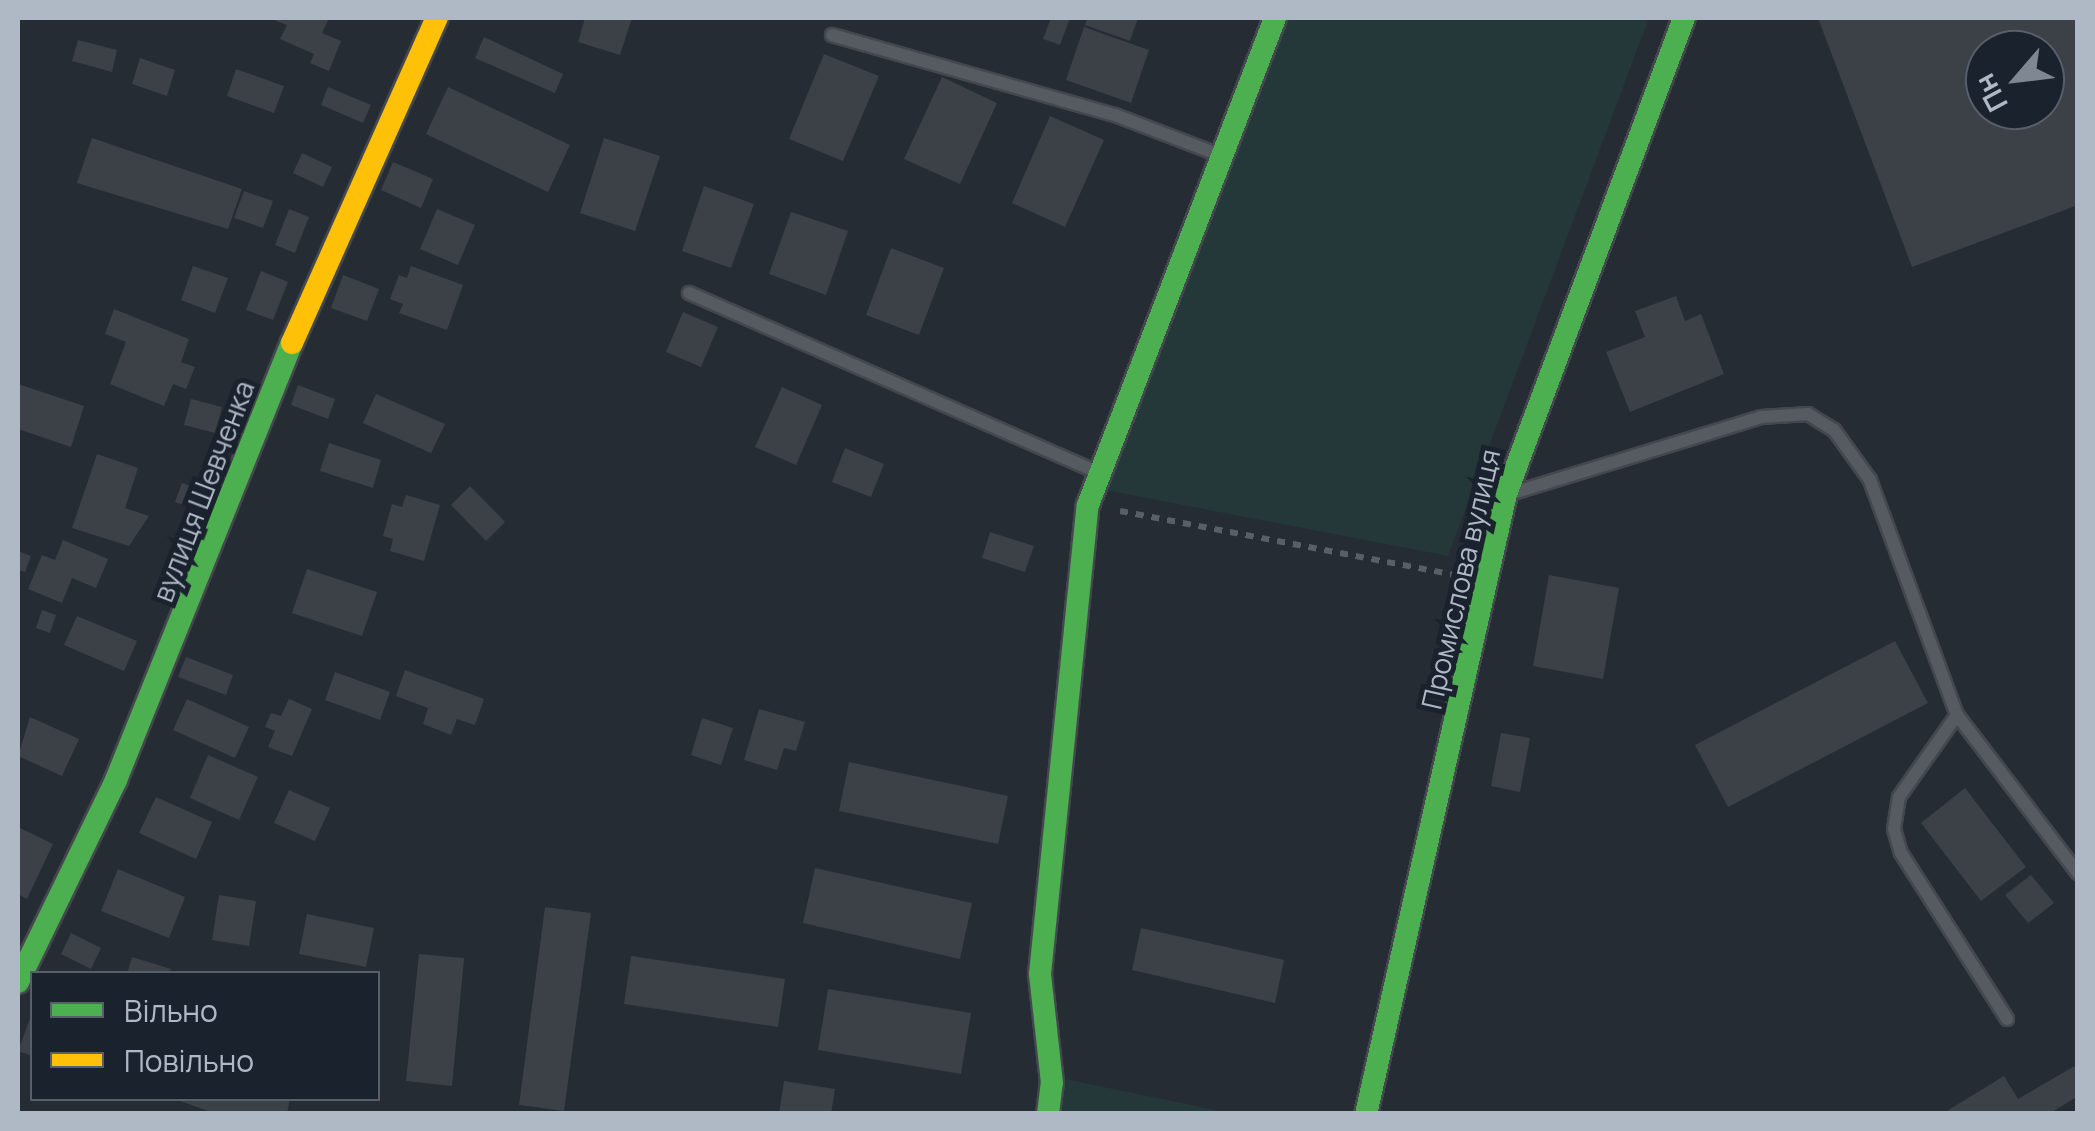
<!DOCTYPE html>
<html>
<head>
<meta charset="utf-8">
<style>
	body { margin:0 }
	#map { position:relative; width:2095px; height:1131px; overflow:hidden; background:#262c33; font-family:Manrope,sans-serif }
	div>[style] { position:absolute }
	.green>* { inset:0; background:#243739 }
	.building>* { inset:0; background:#3b4147 }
	.path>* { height:6px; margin-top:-3px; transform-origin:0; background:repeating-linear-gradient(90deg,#5a5f65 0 8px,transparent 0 16px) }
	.roads { filter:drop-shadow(2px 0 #44484e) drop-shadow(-2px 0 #44484e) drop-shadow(0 2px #44484e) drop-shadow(0 -2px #44484e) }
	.lane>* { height:12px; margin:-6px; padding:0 6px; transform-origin:6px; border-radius:6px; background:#565a61 }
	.fast>* { height:22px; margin:-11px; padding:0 11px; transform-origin:11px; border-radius:11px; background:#4caf50 }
	.slow>* { height:22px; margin:-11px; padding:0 11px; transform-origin:11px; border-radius:11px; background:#ffc107 }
	span { translate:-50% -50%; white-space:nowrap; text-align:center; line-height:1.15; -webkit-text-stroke:10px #1a232d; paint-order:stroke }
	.street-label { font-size:28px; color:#afb8c5 }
	.frame { position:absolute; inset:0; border:20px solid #afb8c5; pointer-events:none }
	.legend { position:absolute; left:30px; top:971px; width:350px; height:130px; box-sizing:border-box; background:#1a232d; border:2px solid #565f6a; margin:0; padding:12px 18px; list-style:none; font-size:30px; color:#afb8c5 }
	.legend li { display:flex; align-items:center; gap:20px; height:50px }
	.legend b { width:50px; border:2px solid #565f6a }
	.north { position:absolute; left:1965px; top:30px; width:100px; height:100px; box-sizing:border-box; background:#1a232d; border:2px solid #565f6a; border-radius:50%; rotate:242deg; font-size:28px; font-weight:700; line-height:40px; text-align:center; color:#afb8c5 }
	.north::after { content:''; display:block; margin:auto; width:35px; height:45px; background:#7f8792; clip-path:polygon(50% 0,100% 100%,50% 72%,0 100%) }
</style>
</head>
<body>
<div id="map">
	<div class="green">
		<div style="clip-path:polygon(1285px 18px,1649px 18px,1448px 556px,1105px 490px)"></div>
		<div style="clip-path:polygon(1065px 1079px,1230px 1113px,1060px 1114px)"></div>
	</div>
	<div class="building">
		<div style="clip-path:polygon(269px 18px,329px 18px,322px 33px,341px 41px,329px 71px,310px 63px,314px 54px,280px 39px,287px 25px)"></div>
		<div style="clip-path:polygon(585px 18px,632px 18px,620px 55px,578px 42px)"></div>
		<div style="clip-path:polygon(1051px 18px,1070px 18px,1060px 45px,1043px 39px)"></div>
		<div style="clip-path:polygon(1088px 18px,1138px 18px,1130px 41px,1085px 25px)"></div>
		<div style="clip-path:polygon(evenodd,1818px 18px,2078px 18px,2078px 205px,1912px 267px,1818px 18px,1985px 50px,2045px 50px,2045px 110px,1985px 110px,1985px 50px)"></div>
		<div style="clip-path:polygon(1084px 27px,1149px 50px,1131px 103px,1066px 80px)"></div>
		<div style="clip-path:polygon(484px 37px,563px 74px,555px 93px,475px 58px)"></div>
		<div style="clip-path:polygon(78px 40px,117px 50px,112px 72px,72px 61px)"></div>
		<div style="clip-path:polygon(824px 54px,879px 76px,843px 161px,789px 139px)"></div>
		<div style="clip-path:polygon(140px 58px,175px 70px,167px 96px,132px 84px)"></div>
		<div style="clip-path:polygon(236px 69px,284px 86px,274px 113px,227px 96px)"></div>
		<div style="clip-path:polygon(942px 77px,997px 103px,960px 184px,904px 159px)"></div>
		<div style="clip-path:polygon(328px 87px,371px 105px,363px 123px,321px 105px)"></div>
		<div style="clip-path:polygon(448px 87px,570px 145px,548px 192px,426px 134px)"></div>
		<div style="clip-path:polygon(1050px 116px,1104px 140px,1065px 227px,1012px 203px)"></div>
		<div style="clip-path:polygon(92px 138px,242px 189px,228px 229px,77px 183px)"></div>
		<div style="clip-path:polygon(604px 138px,660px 156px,635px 231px,580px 213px)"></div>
		<div style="clip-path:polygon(302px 153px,332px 167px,323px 187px,293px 173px)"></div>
		<div style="clip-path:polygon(393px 162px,433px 179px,421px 208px,381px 190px)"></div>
		<div style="clip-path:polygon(704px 186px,754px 204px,731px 268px,682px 251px)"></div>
		<div style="clip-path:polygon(244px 191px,273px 201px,263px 228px,234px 218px)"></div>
		<div style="clip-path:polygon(289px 209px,309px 217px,295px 253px,275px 245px)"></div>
		<div style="clip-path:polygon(437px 209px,475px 225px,458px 265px,420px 249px)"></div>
		<div style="clip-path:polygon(791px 212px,848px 231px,826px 295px,769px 274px)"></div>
		<div style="clip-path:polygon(891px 248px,944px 268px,919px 335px,866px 315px)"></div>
		<div style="clip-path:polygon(193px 266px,228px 278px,215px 313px,181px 300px)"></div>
		<div style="clip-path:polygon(411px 266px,463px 285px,447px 330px,399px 313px,403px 304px,390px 299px,399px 275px,407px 278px)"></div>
		<div style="clip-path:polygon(261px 271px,288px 282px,273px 320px,246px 310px)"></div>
		<div style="clip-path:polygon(343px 275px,379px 289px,367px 321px,331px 308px)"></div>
		<div style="clip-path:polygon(1676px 296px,1685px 321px,1701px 314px,1724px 374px,1630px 412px,1606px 352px,1645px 337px,1635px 311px)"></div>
		<div style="clip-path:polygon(114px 309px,189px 339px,181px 362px,195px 367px,186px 389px,173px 384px,164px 406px,110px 384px,126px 342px,105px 334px)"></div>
		<div style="clip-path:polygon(683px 312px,718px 327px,701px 367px,666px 352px)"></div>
		<div style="clip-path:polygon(18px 384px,84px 406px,71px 447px,18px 429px)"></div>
		<div style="clip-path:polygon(298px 385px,335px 399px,328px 419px,291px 405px)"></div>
		<div style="clip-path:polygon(782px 387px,822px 405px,796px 465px,755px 447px)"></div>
		<div style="clip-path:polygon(376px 394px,445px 424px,431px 453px,363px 423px)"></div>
		<div style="clip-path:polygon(191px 399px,222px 407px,215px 433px,184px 425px)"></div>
		<div style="clip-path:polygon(329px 443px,381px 460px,373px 488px,320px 471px)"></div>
		<div style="clip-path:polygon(845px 448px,884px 464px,871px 497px,832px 482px)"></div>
		<div style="clip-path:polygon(97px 454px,138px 468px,125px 508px,149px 516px,129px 546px,72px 528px)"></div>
		<div style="clip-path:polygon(182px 483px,211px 493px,205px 512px,175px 502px)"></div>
		<div style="clip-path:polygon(470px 486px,505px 522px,486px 541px,451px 505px)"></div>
		<div style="clip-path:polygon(406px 495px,440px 505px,424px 561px,390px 551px,393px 539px,383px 536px,392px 504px,402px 507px)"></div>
		<div style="clip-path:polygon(990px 532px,1034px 546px,1025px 572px,982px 558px)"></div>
		<div style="clip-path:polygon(63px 540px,108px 559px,96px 588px,72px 578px,62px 603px,28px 589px,42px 555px,55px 560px)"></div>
		<div style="clip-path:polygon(18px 551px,31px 556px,25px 572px,18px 570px)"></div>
		<div style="clip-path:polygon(307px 569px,377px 592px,362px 636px,292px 613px)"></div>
		<div style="clip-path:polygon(1549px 575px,1619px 588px,1603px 679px,1533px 666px)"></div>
		<div style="clip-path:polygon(42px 610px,56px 615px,50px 633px,36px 628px)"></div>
		<div style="clip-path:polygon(77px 616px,137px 641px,124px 671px,64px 645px)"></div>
		<div style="clip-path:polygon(1895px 641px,1928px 703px,1728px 807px,1695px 745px)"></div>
		<div style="clip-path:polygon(186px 657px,233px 675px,226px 695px,178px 677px)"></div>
		<div style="clip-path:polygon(405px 670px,484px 699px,475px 725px,457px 719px,451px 735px,423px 724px,428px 708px,396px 696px)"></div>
		<div style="clip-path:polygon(335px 672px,390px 692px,380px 720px,325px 700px)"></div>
		<div style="clip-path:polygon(187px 699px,249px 727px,235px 758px,173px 730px)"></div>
		<div style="clip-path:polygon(289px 699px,312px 709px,292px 756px,268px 747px,275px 731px,265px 727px,271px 713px,281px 716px)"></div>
		<div style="clip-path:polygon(759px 709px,805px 722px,796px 751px,784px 748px,777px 770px,744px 760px)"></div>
		<div style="clip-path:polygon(30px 717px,79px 739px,62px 776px,18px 756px)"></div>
		<div style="clip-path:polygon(702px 718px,733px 728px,721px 765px,691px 755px)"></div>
		<div style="clip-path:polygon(1501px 733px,1530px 738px,1520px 792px,1491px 786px)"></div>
		<div style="clip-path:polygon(208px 755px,258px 777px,239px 820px,190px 798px)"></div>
		<div style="clip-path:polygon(849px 762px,1008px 796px,998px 844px,839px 811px)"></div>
		<div style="clip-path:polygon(1965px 788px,2026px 867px,1981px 901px,1921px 823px)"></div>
		<div style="clip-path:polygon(289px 790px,330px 808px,315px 841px,274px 823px)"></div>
		<div style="clip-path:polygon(156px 797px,212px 822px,196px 859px,139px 833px)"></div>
		<div style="clip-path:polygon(18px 827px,53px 844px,27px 899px,18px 894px)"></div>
		<div style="clip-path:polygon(815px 868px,972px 903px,960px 959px,803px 923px)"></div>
		<div style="clip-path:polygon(118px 869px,185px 897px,169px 938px,101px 911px)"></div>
		<div style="clip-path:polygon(2031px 875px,2054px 903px,2028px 923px,2005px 895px)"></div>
		<div style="clip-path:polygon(219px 895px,256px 901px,249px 946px,212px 940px)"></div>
		<div style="clip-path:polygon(545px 907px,591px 913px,564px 1111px,519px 1105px)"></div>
		<div style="clip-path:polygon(307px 914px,374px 928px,366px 967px,299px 954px)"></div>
		<div style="clip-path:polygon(1141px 928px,1284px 960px,1275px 1003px,1132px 970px)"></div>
		<div style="clip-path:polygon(71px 933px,101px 948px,91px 969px,61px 954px)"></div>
		<div style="clip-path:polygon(419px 954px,464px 958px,452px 1086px,406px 1081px)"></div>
		<div style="clip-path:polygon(631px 956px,785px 979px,778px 1027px,624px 1004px)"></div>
		<div style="clip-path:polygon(132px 957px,171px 969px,169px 974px,127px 974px)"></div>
		<div style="clip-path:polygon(828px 989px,971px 1013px,961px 1074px,818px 1050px)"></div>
		<div style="clip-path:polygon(32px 1013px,32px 1056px,18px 1051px)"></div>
		<div style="clip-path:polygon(2078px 1064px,2078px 1096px,2049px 1114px,1942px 1114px,2004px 1076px,2018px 1099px)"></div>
		<div style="clip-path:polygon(784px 1081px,835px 1089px,831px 1114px,779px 1114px)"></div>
		<div style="clip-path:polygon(172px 1098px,290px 1098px,287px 1114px,216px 1114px)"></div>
	</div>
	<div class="path">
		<div style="left:1120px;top:511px;width:342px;rotate:10.8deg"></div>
	</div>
	<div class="roads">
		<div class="lane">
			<div style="left:832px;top:35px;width:294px;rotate:15.8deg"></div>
			<div style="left:1115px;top:115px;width:109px;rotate:20.9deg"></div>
			<div style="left:689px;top:293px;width:442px;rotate:23.7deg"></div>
			<div style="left:1513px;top:493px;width:259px;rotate:-17deg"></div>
			<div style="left:1761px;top:417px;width:47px;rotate:-3.7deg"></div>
			<div style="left:1808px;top:414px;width:31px;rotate:32deg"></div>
			<div style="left:1834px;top:430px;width:62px;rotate:54.2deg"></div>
			<div style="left:1870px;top:480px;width:251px;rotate:69.7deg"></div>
			<div style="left:1957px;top:715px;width:199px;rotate:52.6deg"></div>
			<div style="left:1957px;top:715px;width:100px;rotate:125.3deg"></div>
			<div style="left:1899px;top:797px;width:32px;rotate:99deg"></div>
			<div style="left:1894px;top:829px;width:25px;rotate:74deg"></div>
			<div style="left:1901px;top:853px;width:197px;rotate:57.4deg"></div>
		</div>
		<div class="fast">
			<div style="left:18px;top:982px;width:225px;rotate:-64.1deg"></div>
			<div style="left:116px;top:780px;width:471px;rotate:-68.1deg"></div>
			<div style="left:1048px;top:1114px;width:31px;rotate:-83deg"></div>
			<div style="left:1052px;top:1083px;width:110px;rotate:-96.3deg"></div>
			<div style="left:1040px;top:974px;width:471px;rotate:-84.2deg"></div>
			<div style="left:1088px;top:505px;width:522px;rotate:-68.99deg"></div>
			<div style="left:1366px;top:1114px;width:636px;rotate:-77.28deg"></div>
			<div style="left:1506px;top:494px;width:508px;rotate:-69.5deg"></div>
		</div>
		<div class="slow">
			<div style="left:292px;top:343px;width:356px;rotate:-66deg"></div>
		</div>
	</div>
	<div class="street-label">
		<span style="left:203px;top:491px;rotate:-69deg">вулиця Шевченка</span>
		<span style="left:1460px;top:579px;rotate:-77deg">Промислова вулиця</span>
	</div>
	<div class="frame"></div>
	<ul class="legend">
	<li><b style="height:12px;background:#4caf50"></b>Вільно</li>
	<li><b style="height:12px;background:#ffc107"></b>Повільно</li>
	</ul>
	<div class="north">Пн</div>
</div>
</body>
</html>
